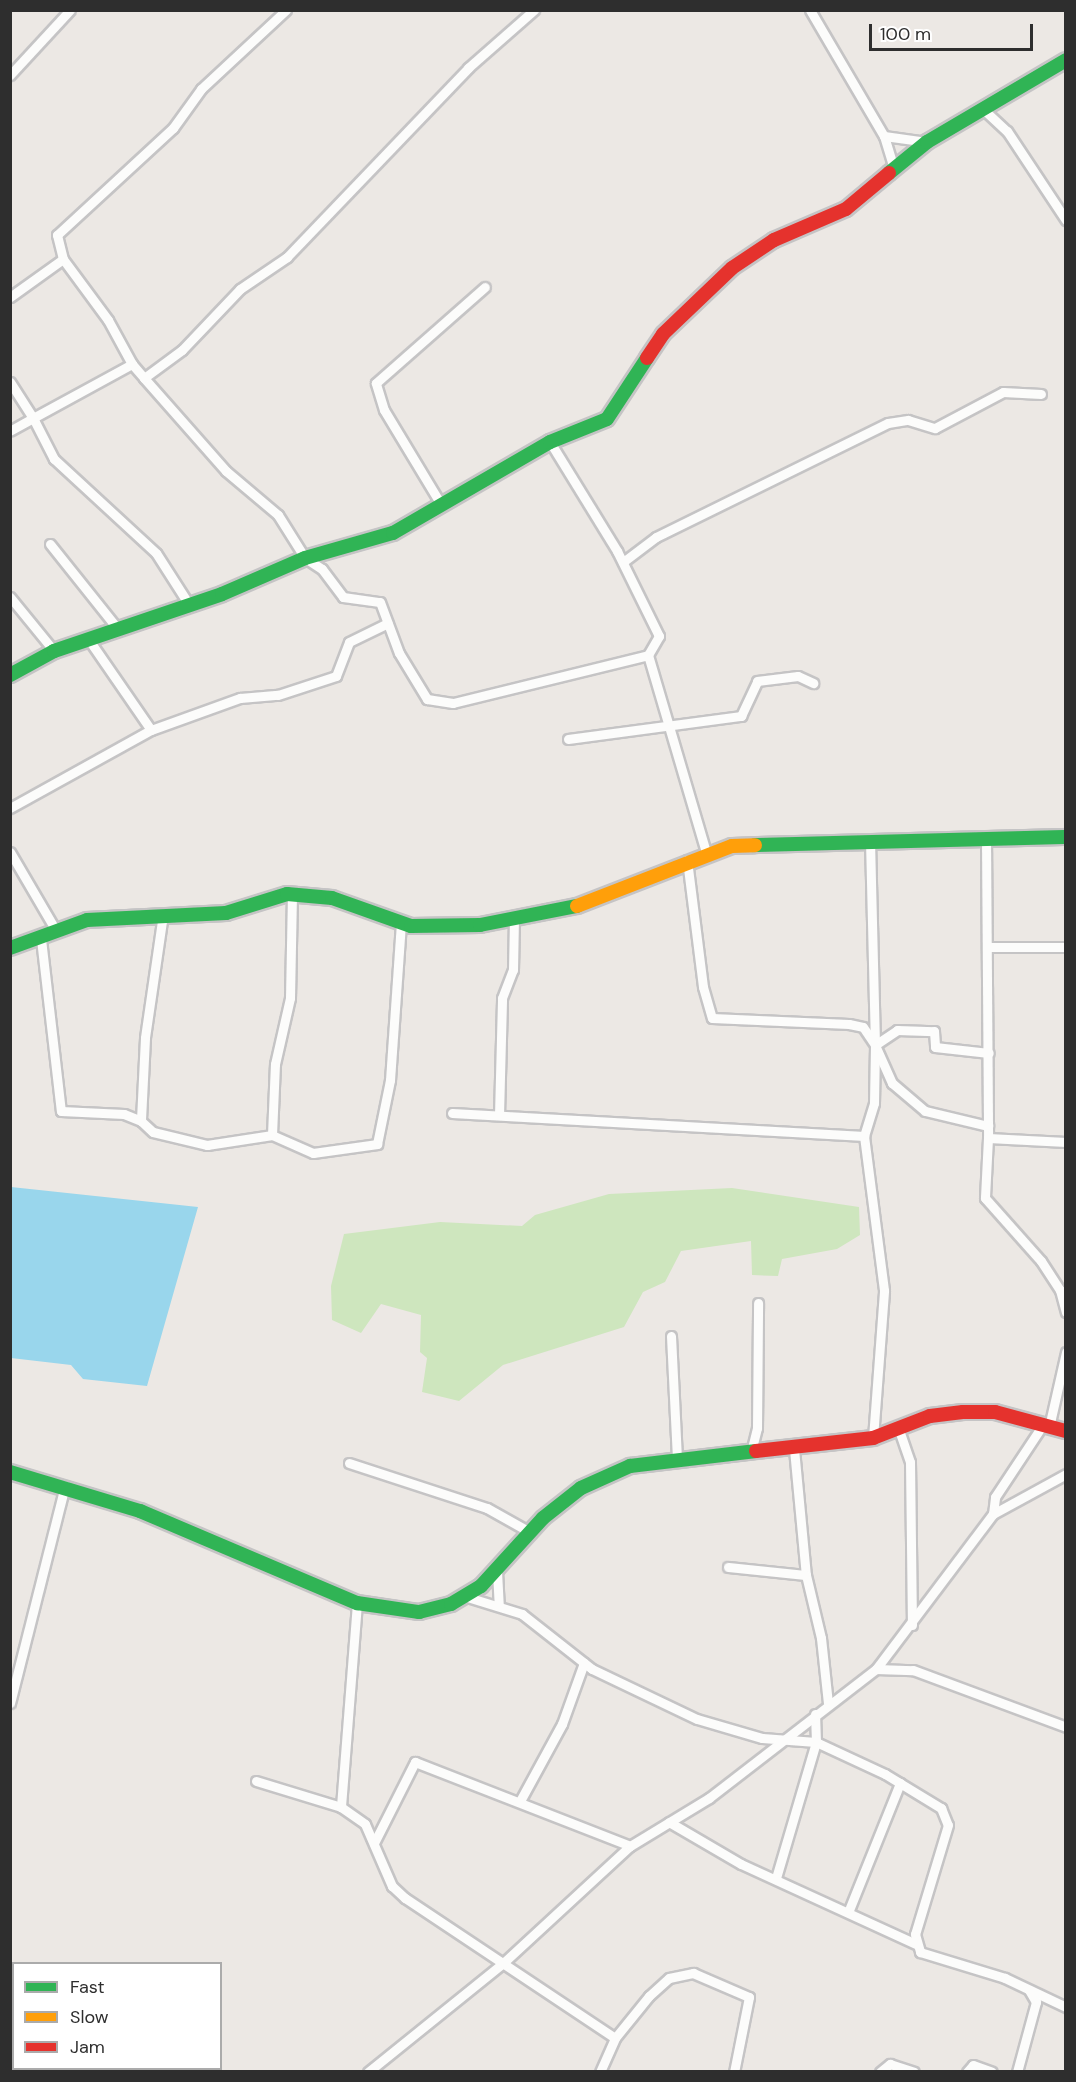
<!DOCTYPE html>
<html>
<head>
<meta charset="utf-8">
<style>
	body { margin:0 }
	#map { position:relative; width:1076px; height:2082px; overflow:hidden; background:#ece8e4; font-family:"DM Sans",sans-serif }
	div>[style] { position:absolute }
	.green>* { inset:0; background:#cee6be }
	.water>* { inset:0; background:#99d6ec }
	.roads { filter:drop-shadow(2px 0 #c5c4c5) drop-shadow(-2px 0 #c5c4c5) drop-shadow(0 2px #c5c4c5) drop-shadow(0 -2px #c5c4c5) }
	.street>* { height:9px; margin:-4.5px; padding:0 4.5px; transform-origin:4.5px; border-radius:4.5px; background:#fcfcfb }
	.fast>* { height:14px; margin:-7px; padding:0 7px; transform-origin:7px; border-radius:7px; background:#30b455 }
	.slow>* { height:14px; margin:-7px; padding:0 7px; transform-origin:7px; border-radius:7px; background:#ff9f0a }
	.jam>* { height:14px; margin:-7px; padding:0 7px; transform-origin:7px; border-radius:7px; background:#e5322d }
	span { translate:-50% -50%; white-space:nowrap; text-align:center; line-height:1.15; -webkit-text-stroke:4.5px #fff; paint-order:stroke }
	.frame { position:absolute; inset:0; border:12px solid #2e2e2e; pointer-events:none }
	.legend { position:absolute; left:12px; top:1962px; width:210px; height:108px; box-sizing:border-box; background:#fff; border:2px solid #ababab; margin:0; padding:8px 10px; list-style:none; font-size:18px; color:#2e2e2e }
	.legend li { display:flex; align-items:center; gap:12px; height:30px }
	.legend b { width:30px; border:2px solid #ababab }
	.scale { position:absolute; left:869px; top:24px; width:164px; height:27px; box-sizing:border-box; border:3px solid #2e2e2e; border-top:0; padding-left:8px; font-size:18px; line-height:21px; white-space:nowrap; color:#2e2e2e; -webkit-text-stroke:4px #fff; paint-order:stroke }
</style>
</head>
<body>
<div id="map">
	<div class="green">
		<div style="clip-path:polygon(732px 1188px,859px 1207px,860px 1235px,837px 1249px,782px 1259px,778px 1276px,752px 1275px,751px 1241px,681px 1251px,665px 1282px,643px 1292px,624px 1327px,503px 1365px,459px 1401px,422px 1392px,427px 1358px,420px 1352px,421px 1315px,381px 1304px,361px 1333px,332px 1320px,331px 1286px,344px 1234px,440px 1222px,522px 1226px,535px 1215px,609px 1194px)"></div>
	</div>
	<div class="water">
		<div style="clip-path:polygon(11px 1187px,198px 1207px,147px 1386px,83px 1379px,71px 1365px,11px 1358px)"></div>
	</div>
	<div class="roads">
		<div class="street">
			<div style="left:810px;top:10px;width:146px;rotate:59.6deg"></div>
			<div style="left:884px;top:136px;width:34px;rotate:73deg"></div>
			<div style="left:10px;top:75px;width:88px;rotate:-47.3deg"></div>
			<div style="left:983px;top:109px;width:33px;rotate:43deg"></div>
			<div style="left:1007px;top:131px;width:107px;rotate:56.5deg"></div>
			<div style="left:884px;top:136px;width:43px;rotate:7.9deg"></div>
			<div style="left:10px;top:297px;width:65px;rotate:-35.6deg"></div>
			<div style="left:132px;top:364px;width:50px;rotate:-118.6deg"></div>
			<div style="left:108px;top:320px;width:76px;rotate:-126.4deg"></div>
			<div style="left:63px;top:259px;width:25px;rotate:-104deg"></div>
			<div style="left:57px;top:235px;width:158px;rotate:-42.7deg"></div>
			<div style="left:173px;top:128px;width:48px;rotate:-54.3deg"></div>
			<div style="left:201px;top:89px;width:116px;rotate:-42.9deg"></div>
			<div style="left:144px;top:378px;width:124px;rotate:48.6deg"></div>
			<div style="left:226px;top:471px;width:68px;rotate:40.2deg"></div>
			<div style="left:278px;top:515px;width:51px;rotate:57.9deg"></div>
			<div style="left:305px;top:558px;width:20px;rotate:33deg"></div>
			<div style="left:322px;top:569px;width:35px;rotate:53deg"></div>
			<div style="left:343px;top:597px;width:37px;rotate:8deg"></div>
			<div style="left:380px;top:602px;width:54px;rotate:69.6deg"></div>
			<div style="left:399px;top:653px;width:54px;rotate:58.7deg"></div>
			<div style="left:427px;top:699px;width:26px;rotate:9deg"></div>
			<div style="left:453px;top:703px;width:201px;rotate:-13.8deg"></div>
			<div style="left:10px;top:382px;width:43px;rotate:57.4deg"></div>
			<div style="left:33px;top:418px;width:26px;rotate:151deg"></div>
			<div style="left:550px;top:442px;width:128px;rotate:58.4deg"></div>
			<div style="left:617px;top:551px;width:95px;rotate:63.7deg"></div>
			<div style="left:659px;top:636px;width:22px;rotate:120deg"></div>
			<div style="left:648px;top:655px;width:205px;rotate:73.6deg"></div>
			<div style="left:442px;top:506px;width:112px;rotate:-121.1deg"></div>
			<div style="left:384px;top:410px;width:28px;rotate:-107deg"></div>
			<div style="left:376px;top:383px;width:145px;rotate:-41.4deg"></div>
			<div style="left:50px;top:544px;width:107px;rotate:51.4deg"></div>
			<div style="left:623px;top:562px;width:41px;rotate:-37.1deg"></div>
			<div style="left:656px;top:537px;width:258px;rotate:-26.2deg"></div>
			<div style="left:888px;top:423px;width:20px;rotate:-9deg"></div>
			<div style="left:908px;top:420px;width:28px;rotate:17deg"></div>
			<div style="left:935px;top:428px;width:77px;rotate:-27.9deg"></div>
			<div style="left:1003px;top:392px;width:38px;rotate:3deg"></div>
			<div style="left:10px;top:597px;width:70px;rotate:50.8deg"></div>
			<div style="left:188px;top:603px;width:59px;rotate:-122.6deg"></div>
			<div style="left:156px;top:553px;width:139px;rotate:-137.3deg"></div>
			<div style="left:54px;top:459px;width:46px;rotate:-117.1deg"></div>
			<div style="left:33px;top:418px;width:113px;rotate:-28.6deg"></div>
			<div style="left:132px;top:364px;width:18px;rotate:49deg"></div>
			<div style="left:144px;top:378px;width:47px;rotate:-36.4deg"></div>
			<div style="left:182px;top:350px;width:84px;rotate:-46.4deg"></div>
			<div style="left:240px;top:289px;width:57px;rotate:-34.2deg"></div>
			<div style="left:287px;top:257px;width:262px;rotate:-46.2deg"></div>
			<div style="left:468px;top:68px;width:88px;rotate:-41.3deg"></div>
			<div style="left:89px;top:640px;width:109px;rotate:55.4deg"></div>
			<div style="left:151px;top:730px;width:95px;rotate:-19.8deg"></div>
			<div style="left:240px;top:698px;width:38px;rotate:-5deg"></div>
			<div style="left:278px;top:695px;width:61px;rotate:-18.1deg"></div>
			<div style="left:336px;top:676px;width:36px;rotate:-69deg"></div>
			<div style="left:349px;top:642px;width:43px;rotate:-26deg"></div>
			<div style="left:568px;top:739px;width:175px;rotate:-7.6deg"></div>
			<div style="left:741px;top:716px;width:38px;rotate:-65deg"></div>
			<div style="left:757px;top:681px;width:41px;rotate:-7deg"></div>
			<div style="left:798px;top:676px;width:17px;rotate:25deg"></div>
			<div style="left:10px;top:808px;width:161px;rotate:-29deg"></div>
			<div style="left:986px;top:838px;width:300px;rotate:89.6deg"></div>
			<div style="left:988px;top:1138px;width:78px;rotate:2.9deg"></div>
			<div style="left:10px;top:852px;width:89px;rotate:59.7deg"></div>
			<div style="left:687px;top:860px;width:128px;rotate:82.8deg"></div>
			<div style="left:703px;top:987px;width:32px;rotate:74deg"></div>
			<div style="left:712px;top:1018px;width:137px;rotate:2.5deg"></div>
			<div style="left:849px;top:1024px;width:14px;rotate:12deg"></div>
			<div style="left:863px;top:1027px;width:22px;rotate:56deg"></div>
			<div style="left:875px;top:1045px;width:205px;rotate:-91.4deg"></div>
			<div style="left:163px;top:914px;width:125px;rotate:98.3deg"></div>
			<div style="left:145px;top:1038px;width:83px;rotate:92.8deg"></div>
			<div style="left:141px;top:1121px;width:16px;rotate:43deg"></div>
			<div style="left:153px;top:1132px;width:56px;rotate:13.5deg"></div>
			<div style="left:207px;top:1145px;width:66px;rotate:-8.7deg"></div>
			<div style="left:272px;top:1135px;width:45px;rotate:23.7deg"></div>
			<div style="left:313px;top:1153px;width:65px;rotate:-8deg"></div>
			<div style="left:377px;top:1144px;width:65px;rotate:-78.5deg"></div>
			<div style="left:390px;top:1080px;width:158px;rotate:-86deg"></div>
			<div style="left:41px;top:939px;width:173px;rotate:83.4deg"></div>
			<div style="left:61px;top:1111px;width:63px;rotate:2.7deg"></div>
			<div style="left:124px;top:1114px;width:18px;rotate:22deg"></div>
			<div style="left:987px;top:947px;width:79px"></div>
			<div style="left:875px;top:1045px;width:27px;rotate:-34deg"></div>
			<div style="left:897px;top:1030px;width:37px;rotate:2deg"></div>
			<div style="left:934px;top:1031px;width:16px;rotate:86deg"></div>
			<div style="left:935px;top:1047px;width:54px;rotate:6.3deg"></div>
			<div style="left:452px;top:1113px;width:413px;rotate:3.2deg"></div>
			<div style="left:499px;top:1115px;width:117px;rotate:-88.5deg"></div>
			<div style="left:502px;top:998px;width:30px;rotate:-69deg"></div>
			<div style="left:513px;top:970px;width:50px;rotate:-88.9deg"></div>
			<div style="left:272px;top:1135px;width:71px;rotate:-87.6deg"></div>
			<div style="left:275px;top:1064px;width:68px;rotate:-77.2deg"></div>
			<div style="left:290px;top:998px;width:104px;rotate:-88.9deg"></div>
			<div style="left:988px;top:1138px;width:60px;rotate:92.9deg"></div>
			<div style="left:985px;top:1198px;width:84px;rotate:48.4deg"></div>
			<div style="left:1041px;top:1261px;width:35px;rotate:57deg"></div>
			<div style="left:1060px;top:1290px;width:23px;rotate:75deg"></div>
			<div style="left:671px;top:1336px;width:121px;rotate:87.2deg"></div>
			<div style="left:1049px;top:1427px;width:77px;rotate:-77.2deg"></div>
			<div style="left:899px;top:1430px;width:34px;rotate:71deg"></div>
			<div style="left:910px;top:1462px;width:163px;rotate:89.3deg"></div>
			<div style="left:873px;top:1438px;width:148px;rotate:-85.7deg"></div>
			<div style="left:884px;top:1290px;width:155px;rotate:-97.4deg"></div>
			<div style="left:864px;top:1136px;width:34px;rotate:-73deg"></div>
			<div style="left:874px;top:1103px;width:58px;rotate:-89deg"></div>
			<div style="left:875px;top:1045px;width:42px;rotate:65.9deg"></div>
			<div style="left:892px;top:1083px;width:43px;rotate:40.3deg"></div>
			<div style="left:925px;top:1111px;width:65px;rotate:13.4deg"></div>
			<div style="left:794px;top:1449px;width:127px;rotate:84.6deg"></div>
			<div style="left:806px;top:1575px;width:65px;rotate:76.6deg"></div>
			<div style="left:821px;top:1638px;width:65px;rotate:83.9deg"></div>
			<div style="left:751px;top:1452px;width:25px;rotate:-76deg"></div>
			<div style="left:757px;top:1428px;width:125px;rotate:-89.5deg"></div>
			<div style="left:349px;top:1463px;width:145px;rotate:18.1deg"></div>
			<div style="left:487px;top:1508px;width:47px;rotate:29.3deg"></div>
			<div style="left:993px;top:1514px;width:17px;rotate:-83deg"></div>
			<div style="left:995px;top:1497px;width:85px;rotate:-56.5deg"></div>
			<div style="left:728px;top:1567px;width:78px;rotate:5.9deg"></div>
			<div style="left:497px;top:1571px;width:34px;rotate:87deg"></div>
			<div style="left:464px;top:1596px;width:61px;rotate:17.2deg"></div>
			<div style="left:522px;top:1614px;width:89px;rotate:38.2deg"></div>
			<div style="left:592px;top:1669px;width:116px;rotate:25.5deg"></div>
			<div style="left:697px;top:1719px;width:68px;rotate:16.3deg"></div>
			<div style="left:762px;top:1738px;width:54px;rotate:4.2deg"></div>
			<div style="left:816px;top:1742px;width:76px;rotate:24.9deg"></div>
			<div style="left:885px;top:1774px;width:66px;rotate:31.3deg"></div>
			<div style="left:941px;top:1808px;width:18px;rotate:68deg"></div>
			<div style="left:948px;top:1825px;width:114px;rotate:106.8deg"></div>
			<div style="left:915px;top:1934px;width:19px;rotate:74deg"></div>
			<div style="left:920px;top:1952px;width:89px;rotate:17deg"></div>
			<div style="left:1005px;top:1978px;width:68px;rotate:25.4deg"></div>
			<div style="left:357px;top:1603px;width:205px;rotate:94.5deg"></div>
			<div style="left:341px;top:1807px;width:29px;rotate:35deg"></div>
			<div style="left:365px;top:1824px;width:68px;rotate:66.5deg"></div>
			<div style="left:392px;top:1886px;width:18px;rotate:43deg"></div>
			<div style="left:405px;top:1898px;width:252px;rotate:33.7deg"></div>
			<div style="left:876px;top:1669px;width:37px;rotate:2deg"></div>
			<div style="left:913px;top:1670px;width:163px;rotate:20.4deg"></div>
			<div style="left:10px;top:1703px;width:224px;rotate:-75.8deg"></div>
			<div style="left:256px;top:1781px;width:89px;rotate:17deg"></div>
			<div style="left:520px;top:1801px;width:88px;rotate:-61.4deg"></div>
			<div style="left:562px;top:1724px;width:65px;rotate:-70.2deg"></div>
			<div style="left:669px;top:1822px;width:83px;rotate:30.3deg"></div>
			<div style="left:741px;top:1864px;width:192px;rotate:24.6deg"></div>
			<div style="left:374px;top:1843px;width:91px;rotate:-63.2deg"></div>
			<div style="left:415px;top:1762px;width:231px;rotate:21.3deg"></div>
			<div style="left:776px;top:1878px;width:142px;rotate:-73.6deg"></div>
			<div style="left:816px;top:1742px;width:28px;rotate:-92deg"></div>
			<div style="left:849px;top:1910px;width:137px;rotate:-68.1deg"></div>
			<div style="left:368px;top:2072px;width:172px;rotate:-38.9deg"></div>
			<div style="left:502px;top:1964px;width:174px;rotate:-42.7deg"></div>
			<div style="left:630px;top:1846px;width:92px;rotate:-31.3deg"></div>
			<div style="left:709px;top:1798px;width:211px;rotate:-37.7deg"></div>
			<div style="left:876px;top:1669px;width:194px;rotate:-53deg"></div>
			<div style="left:993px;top:1514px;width:83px;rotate:-28.7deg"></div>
			<div style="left:600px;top:2072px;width:37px;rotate:-66deg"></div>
			<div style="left:615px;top:2038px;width:54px;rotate:-51deg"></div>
			<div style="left:649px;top:1996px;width:27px;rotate:-42deg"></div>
			<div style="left:669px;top:1978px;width:25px;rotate:-12deg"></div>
			<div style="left:693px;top:1973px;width:61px;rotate:23.2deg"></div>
			<div style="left:749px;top:1997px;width:76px;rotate:101.3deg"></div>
			<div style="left:880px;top:2072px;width:13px;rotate:-39deg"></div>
			<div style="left:890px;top:2064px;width:25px;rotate:18deg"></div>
			<div style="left:967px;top:2072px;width:9px;rotate:-49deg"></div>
			<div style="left:973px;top:2065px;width:20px;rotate:20deg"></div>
			<div style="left:1017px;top:2072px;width:73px;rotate:-74.8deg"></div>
			<div style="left:1036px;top:2002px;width:14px;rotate:-120deg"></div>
		</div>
		<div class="fast">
			<div style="left:889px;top:173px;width:49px;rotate:-39.2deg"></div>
			<div style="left:927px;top:142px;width:161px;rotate:-30.5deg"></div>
			<div style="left:10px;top:675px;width:50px;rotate:-28.6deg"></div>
			<div style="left:54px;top:651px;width:177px;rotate:-18.7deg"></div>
			<div style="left:222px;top:594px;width:90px;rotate:-23.4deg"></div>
			<div style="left:305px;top:558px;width:91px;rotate:-15.9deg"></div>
			<div style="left:393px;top:533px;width:181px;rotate:-30.1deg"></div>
			<div style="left:550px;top:442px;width:61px;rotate:-22deg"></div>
			<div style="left:607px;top:419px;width:73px;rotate:-56.7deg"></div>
			<div style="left:755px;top:845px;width:311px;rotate:-1.5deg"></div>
			<div style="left:10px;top:948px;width:82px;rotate:-20deg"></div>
			<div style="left:87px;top:920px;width:139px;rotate:-2.9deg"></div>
			<div style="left:226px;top:913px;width:64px;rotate:-17.3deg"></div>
			<div style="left:287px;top:894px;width:45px;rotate:5.1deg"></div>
			<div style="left:332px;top:898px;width:84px;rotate:19.5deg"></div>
			<div style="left:411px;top:926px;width:69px;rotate:-0.8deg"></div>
			<div style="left:480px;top:925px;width:99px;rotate:-11.1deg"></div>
			<div style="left:10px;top:1472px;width:136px;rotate:16.7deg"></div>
			<div style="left:140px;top:1511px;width:236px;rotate:23deg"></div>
			<div style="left:357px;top:1603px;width:63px;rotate:8.3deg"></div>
			<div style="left:419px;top:1612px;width:33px;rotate:-14deg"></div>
			<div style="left:451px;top:1604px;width:35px;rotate:-31deg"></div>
			<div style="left:481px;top:1586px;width:92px;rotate:-47.6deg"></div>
			<div style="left:543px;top:1518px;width:48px;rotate:-38.3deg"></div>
			<div style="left:581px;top:1488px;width:54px;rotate:-24.2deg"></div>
			<div style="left:630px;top:1466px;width:127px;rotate:-6.8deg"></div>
		</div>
		<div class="slow">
			<div style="left:577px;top:906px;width:166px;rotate:-21.2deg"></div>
			<div style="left:732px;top:846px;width:23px;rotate:-2deg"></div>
		</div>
		<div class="jam">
			<div style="left:647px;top:358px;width:29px;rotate:-56deg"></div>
			<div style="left:663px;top:334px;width:95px;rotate:-43.7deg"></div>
			<div style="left:732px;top:268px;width:50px;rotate:-33.7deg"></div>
			<div style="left:774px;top:240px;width:78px;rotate:-23.3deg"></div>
			<div style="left:846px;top:209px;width:56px;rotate:-39.9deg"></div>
			<div style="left:756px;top:1451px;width:118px;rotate:-6.3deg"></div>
			<div style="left:873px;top:1438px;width:61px;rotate:-21.1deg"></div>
			<div style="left:930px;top:1416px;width:33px;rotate:-7deg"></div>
			<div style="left:963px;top:1412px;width:32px"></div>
			<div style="left:995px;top:1412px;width:73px;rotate:15deg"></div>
		</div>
	</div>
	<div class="frame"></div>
	<ul class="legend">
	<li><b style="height:8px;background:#30b455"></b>Fast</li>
	<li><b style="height:8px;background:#ff9f0a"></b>Slow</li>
	<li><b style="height:8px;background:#e5322d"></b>Jam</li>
	</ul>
	<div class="scale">100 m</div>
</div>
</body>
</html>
